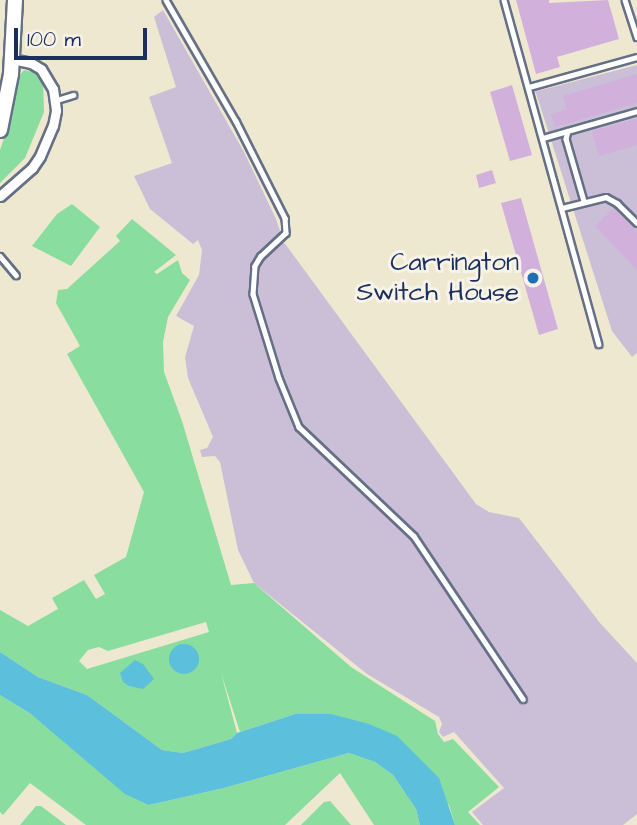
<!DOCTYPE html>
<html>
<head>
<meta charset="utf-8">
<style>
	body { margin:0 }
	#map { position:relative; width:637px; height:825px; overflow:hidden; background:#efe8d0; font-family:"Architects Daughter",sans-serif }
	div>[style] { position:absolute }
	.industrial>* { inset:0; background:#cabfd6 }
	.green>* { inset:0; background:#88dd9f }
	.water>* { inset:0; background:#5cbfdb }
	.round { border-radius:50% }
	.building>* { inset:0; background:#d1b1dc }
	.roads { filter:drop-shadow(2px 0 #657086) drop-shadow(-2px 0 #657086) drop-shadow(0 2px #657086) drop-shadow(0 -2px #657086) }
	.service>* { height:4.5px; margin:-2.25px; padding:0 2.25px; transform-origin:2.25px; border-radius:2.25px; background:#fff }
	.minor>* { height:9px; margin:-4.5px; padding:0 4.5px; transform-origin:4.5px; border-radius:4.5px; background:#fff }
	.primary>* { height:14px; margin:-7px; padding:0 7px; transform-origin:7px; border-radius:7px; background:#fff }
	.dots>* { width:19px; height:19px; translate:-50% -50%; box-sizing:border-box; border:4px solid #f7f3e8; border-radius:50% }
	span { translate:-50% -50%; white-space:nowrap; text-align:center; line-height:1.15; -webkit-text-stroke:6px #f7f3e8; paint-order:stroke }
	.poi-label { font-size:26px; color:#1b2f5e }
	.right { translate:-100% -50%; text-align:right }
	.scale { position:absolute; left:14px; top:28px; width:133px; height:32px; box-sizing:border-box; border:4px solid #1b2f5e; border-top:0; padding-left:9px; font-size:21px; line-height:24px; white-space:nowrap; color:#1b2f5e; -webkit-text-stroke:5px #f7f3e8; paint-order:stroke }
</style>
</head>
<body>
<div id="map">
	<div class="industrial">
		<div style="clip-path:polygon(163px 10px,244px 152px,276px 219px,280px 231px,277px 237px,286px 245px,476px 504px,489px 512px,519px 518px,600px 623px,637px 663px,637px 814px,623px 825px,483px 825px,472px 812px,504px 788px,454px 732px,443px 737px,439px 732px,442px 724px,439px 717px,367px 674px,254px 583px,238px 550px,220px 462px,215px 456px,202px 457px,200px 450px,207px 448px,213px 437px,188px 378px,185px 357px,194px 326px,176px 316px,199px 275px,202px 250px,198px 240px,193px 244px,150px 209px,134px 176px,172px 163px,149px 97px,176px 87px,154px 17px)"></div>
		<div style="clip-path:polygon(637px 65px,637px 353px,632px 357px,612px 331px,536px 93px,522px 95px)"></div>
	</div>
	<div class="green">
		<div style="clip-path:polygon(24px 70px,37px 73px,43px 80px,44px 112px,25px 158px,0 183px,0 150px,10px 121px,18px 77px)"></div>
		<div style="clip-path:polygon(72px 204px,100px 227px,71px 266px,32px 246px,57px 214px)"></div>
		<div style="clip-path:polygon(evenodd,132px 219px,176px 255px,154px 272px,157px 274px,178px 260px,182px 273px,190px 280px,168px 317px,163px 342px,164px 372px,182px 421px,231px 585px,254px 583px,351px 667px,435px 721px,438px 734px,444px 742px,453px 739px,499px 787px,468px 812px,480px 825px,455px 825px,449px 805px,295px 714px,240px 732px,221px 673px,237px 733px,231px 739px,183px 753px,162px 750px,87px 695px,38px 677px,0 652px,0 610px,28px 626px,58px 609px,52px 598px,84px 580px,96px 599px,105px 594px,94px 575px,126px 557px,144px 492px,67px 354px,80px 346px,56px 303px,58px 290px,67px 289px,120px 241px,116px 236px,132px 219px,206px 622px,209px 632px,87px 669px,79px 661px,88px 650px,99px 647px,108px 651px,206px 622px)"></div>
		<div style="clip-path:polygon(0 695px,31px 714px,149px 805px,224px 788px,349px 753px,375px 762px,393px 775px,416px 809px,420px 825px,374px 825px,340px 773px,285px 825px,86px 825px,30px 783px,3px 815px,0 812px)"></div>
		<div style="clip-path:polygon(330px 801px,351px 825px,301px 825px,324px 802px)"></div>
		<div style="clip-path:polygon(36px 806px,41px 806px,66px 825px,20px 825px)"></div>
	</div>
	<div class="water">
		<div class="round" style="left:169px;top:644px;width:30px;height:30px"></div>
		<div style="clip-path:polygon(0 652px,38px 677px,87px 695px,162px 750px,183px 753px,231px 739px,237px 733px,295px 714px,331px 714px,369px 724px,397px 736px,439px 778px,455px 825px,420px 825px,416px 809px,393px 775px,375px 762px,349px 753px,224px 788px,149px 805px,125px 794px,31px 714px,0 695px)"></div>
		<div style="clip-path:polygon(135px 660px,143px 664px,154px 679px,143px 689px,129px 686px,123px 682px,120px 673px)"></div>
	</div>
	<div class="building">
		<div style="clip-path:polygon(516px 0,549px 0,549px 3px,608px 0,619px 39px,557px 57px,560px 67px,536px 74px)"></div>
		<div style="clip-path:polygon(637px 74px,637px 103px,555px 127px,551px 114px,567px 109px,563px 96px)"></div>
		<div style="clip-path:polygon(512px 85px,532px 155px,510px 161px,490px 92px)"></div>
		<div style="clip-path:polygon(637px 119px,637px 145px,599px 156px,592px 131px)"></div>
		<div style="clip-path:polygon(492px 170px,496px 183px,479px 188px,476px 175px)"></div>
		<div style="clip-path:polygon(521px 198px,558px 329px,539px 335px,501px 203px)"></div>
		<div style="clip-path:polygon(614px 208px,637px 232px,637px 270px,595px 226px)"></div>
	</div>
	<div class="roads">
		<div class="service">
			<div style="left:166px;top:0;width:140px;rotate:60deg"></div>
			<div style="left:236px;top:121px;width:109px;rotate:63.2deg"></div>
			<div style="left:285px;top:218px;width:15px;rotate:86deg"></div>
			<div style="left:286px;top:233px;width:34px;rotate:137deg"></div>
			<div style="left:261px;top:256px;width:12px;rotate:121deg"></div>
			<div style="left:255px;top:266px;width:28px;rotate:94deg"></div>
			<div style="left:253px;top:294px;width:88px;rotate:72.8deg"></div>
			<div style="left:279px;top:378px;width:53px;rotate:67.8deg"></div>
			<div style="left:299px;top:427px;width:158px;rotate:43.5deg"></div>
			<div style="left:414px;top:536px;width:196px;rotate:56.2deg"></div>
			<div style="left:504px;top:0;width:357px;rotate:74.6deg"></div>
			<div style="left:625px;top:0;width:39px;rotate:72deg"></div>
			<div style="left:529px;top:87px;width:112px;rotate:-15.5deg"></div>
			<div style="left:57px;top:100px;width:17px;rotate:-17deg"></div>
			<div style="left:568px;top:131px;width:8px;rotate:104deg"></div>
			<div style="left:566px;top:139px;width:65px;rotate:73.8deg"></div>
			<div style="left:543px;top:138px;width:98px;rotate:-16deg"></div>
			<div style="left:562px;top:208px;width:45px;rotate:-14deg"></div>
			<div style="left:606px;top:197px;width:13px;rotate:29deg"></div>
			<div style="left:617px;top:203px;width:28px;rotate:45deg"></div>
			<div style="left:0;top:256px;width:25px;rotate:50deg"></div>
		</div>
		<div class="minor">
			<div style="left:0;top:196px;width:43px;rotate:-41.2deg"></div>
			<div style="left:32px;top:168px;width:14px;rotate:-56deg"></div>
			<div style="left:40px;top:156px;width:33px;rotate:-67deg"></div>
			<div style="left:53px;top:126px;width:16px;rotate:-79deg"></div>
			<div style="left:56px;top:110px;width:21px;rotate:-98deg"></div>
			<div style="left:53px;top:89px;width:23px;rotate:-121deg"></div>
			<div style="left:41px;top:69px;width:12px;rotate:-149deg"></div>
			<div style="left:31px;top:63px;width:19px;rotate:-168deg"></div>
		</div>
		<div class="primary">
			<div style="left:0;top:130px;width:57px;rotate:-78.9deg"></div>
			<div style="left:11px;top:74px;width:74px;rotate:-86.9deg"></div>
		</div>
	</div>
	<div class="dots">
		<div style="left:533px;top:278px;background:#1f6fb2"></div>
	</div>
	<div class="poi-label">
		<span class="right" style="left:519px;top:278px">Carrington<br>Switch House</span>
	</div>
	<div class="scale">100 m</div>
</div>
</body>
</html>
